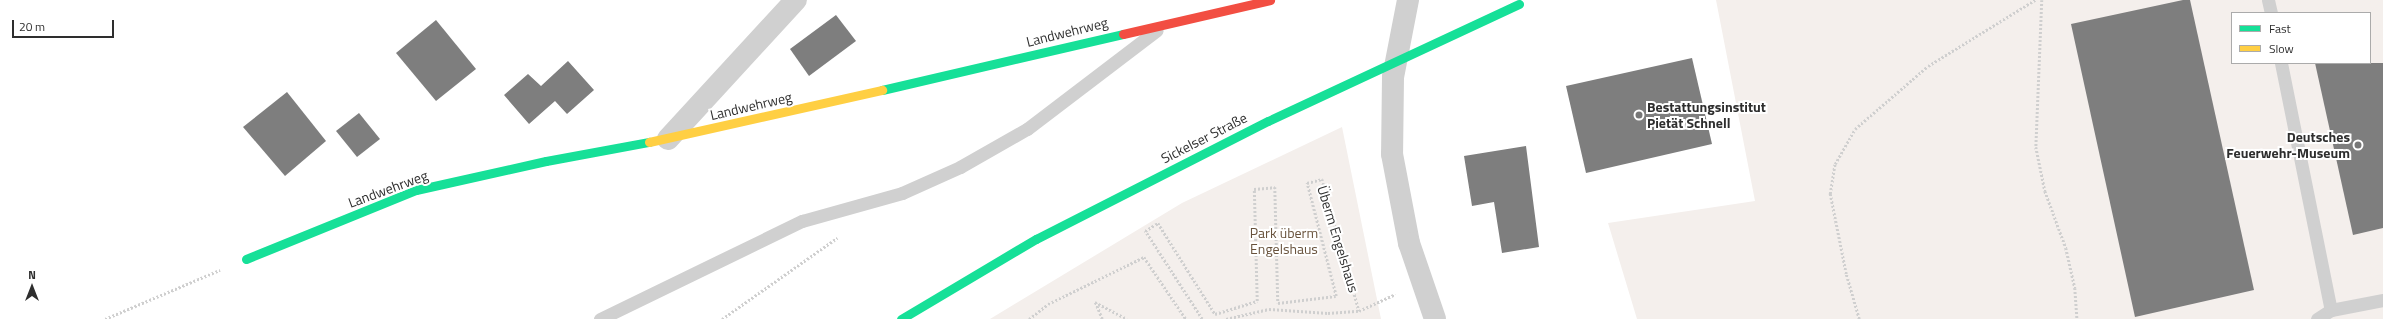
<!DOCTYPE html>
<html>
<head>
<meta charset="utf-8">
<style>
	body { margin:0 }
	#map { position:relative; width:2383px; height:319px; overflow:hidden; background:#fff; font-family:"Titillium Web",sans-serif }
	div>[style] { position:absolute }
	.green>* { inset:0; background:#f4efec }
	.building>* { inset:0; background:#7e7e7e }
	.path>* { height:2.5px; margin-top:-1.25px; transform-origin:0; background:repeating-linear-gradient(90deg,#cfcfcf 0 2px,transparent 0 4px) }
	.lane>* { height:13px; margin:-6.5px; padding:0 6.5px; transform-origin:6.5px; border-radius:6.5px; background:#d0d0d0 }
	.street>* { height:22px; margin:-11px; padding:0 11px; transform-origin:11px; border-radius:11px; background:#d0d0d0 }
	.fast>* { height:9px; margin:-4.5px; padding:0 4.5px; transform-origin:4.5px; border-radius:4.5px; background:#16e098 }
	.slow>* { height:9px; margin:-4.5px; padding:0 4.5px; transform-origin:4.5px; border-radius:4.5px; background:#ffcf43 }
	.jam>* { height:9px; margin:-4.5px; padding:0 4.5px; transform-origin:4.5px; border-radius:4.5px; background:#f24e42 }
	.fast-bridge>* { height:9px; margin:-4.5px; padding:0 4.5px; transform-origin:4.5px; border-radius:4.5px; background:#16e098 }
	.dots>* { width:11px; height:11px; translate:-50% -50%; box-sizing:border-box; border:2px solid #fff; border-radius:50% }
	span { translate:-50% -50%; white-space:nowrap; text-align:center; line-height:1.15; -webkit-text-stroke:4px #fff; paint-order:stroke }
	.street-label { font-size:14px; color:#2e2e2e }
	.poi-label { font-size:14px; color:#2e2e2e; font-weight:700 }
	.left { translate:0 -50%; text-align:left }
	.right { translate:-100% -50%; text-align:right }
	.park-label { font-size:14px; color:#68523c }
	.legend { position:absolute; left:2231px; top:12px; width:140px; height:52px; box-sizing:border-box; background:#fff; border:1px solid #ababab; margin:0; padding:5px 7px; list-style:none; font-size:12px; color:#2e2e2e }
	.legend li { display:flex; align-items:center; gap:8px; height:20px }
	.legend b { width:20px; border:1px solid #ababab }
	.north { position:absolute; left:12px; top:267px; width:40px; height:40px; -webkit-text-stroke:3px #fff; paint-order:stroke; rotate:0deg; font-size:11px; font-weight:700; line-height:16px; text-align:center; color:#2e2e2e }
	.north::after { content:''; display:block; margin:auto; width:14px; height:18px; background:#2e2e2e; clip-path:polygon(50% 0,100% 100%,50% 72%,0 100%) }
	.scale { position:absolute; left:12px; top:20px; width:102px; height:18px; box-sizing:border-box; border:2px solid #2e2e2e; border-top:0; padding-left:5px; font-size:12px; line-height:14px; white-space:nowrap; color:#2e2e2e; -webkit-text-stroke:3px #fff; paint-order:stroke }
</style>
</head>
<body>
<div id="map">
	<div class="green">
		<div style="clip-path:polygon(evenodd,1716px 0,2383px 0,2383px 319px,1637px 319px,1608px 223px,1755px 201px,1716px 0,2232px 13px,2370px 13px,2370px 63px,2232px 63px,2232px 13px)"></div>
		<div style="clip-path:polygon(1342px 127px,1381px 319px,990px 319px,1182px 203px)"></div>
	</div>
	<div class="building">
		<div style="clip-path:polygon(2183px 0,2190px 0,2254px 290px,2135px 317px,2071px 24px)"></div>
		<div style="clip-path:polygon(836px 15px,856px 41px,809px 76px,790px 49px)"></div>
		<div style="clip-path:polygon(436px 20px,476px 69px,436px 101px,396px 53px)"></div>
		<div style="clip-path:polygon(1692px 58px,1712px 144px,1586px 173px,1566px 86px)"></div>
		<div style="clip-path:polygon(568px 61px,594px 90px,567px 114px,555px 101px,529px 124px,504px 95px,528px 74px,541px 86px)"></div>
		<div style="clip-path:polygon(2315px 63px,2383px 63px,2383px 228px,2353px 235px)"></div>
		<div style="clip-path:polygon(287px 92px,326px 141px,285px 176px,243px 127px)"></div>
		<div style="clip-path:polygon(359px 113px,380px 139px,357px 157px,336px 131px)"></div>
		<div style="clip-path:polygon(1526px 146px,1539px 247px,1502px 253px,1494px 202px,1472px 206px,1464px 156px)"></div>
	</div>
	<div class="path">
		<div style="left:2042px;top:0;width:147px;rotate:92.3deg"></div>
		<div style="left:2036px;top:147px;width:45px;rotate:78.4deg"></div>
		<div style="left:2045px;top:191px;width:61px;rotate:69.8deg"></div>
		<div style="left:2066px;top:248px;width:41px;rotate:77.3deg"></div>
		<div style="left:2075px;top:288px;width:31px;rotate:86deg"></div>
		<div style="left:105px;top:319px;width:125px;rotate:-23.1deg"></div>
		<div style="left:722px;top:319px;width:141px;rotate:-35.2deg"></div>
		<div style="left:1029px;top:319px;width:24px;rotate:-38deg"></div>
		<div style="left:1048px;top:304px;width:107px;rotate:-26.1deg"></div>
		<div style="left:1144px;top:257px;width:75px;rotate:55.9deg"></div>
		<div style="left:1102px;top:319px;width:18px;rotate:-112deg"></div>
		<div style="left:1095px;top:302px;width:36px;rotate:28deg"></div>
		<div style="left:1202px;top:319px;width:105px;rotate:-122.9deg"></div>
		<div style="left:1145px;top:231px;width:15px;rotate:-32deg"></div>
		<div style="left:1158px;top:223px;width:107px;rotate:57.9deg"></div>
		<div style="left:1215px;top:314px;width:44px;rotate:-17.2deg"></div>
		<div style="left:1257px;top:301px;width:112px;rotate:-91.5deg"></div>
		<div style="left:1254px;top:189px;width:21px;rotate:-5deg"></div>
		<div style="left:1275px;top:187px;width:116px;rotate:88.5deg"></div>
		<div style="left:1278px;top:303px;width:58px;rotate:-6.9deg"></div>
		<div style="left:1336px;top:296px;width:117px;rotate:-104.4deg"></div>
		<div style="left:1307px;top:183px;width:16px;rotate:-15deg"></div>
		<div style="left:1322px;top:179px;width:137px;rotate:74.3deg"></div>
		<div style="left:1359px;top:311px;width:40px;rotate:-25deg"></div>
		<div style="left:1226px;top:319px;width:44px;rotate:-13.1deg"></div>
		<div style="left:1269px;top:309px;width:59px;rotate:3.9deg"></div>
		<div style="left:1328px;top:313px;width:31px;rotate:-4deg"></div>
		<div style="left:1859px;top:319px;width:47px;rotate:-106.1deg"></div>
		<div style="left:1846px;top:274px;width:82px;rotate:-101.3deg"></div>
		<div style="left:1830px;top:194px;width:30px;rotate:-81deg"></div>
		<div style="left:1835px;top:164px;width:40px;rotate:-60.3deg"></div>
		<div style="left:1855px;top:129px;width:96px;rotate:-40.8deg"></div>
		<div style="left:1928px;top:66px;width:126px;rotate:-31.7deg"></div>
	</div>
	<div class="lane">
		<div style="left:2268px;top:0;width:13px;rotate:77deg"></div>
		<div style="left:2281px;top:63px;width:252px;rotate:78.6deg"></div>
		<div style="left:600px;top:319px;width:225px;rotate:-25.9deg"></div>
		<div style="left:802px;top:221px;width:104px;rotate:-15.6deg"></div>
		<div style="left:902px;top:193px;width:64px;rotate:-24.1deg"></div>
		<div style="left:960px;top:167px;width:77px;rotate:-29.6deg"></div>
		<div style="left:1027px;top:129px;width:163px;rotate:-37.3deg"></div>
		<div style="left:2317px;top:319px;width:17px;rotate:-33deg"></div>
		<div style="left:2331px;top:310px;width:53px;rotate:-10.9deg"></div>
	</div>
	<div class="street">
		<div style="left:1408px;top:0;width:78px;rotate:101deg"></div>
		<div style="left:1393px;top:77px;width:77px;rotate:90.7deg"></div>
		<div style="left:1392px;top:154px;width:91px;rotate:79.2deg"></div>
		<div style="left:1409px;top:243px;width:80px;rotate:71.1deg"></div>
		<div style="left:668px;top:139px;width:189px;rotate:-47.4deg"></div>
	</div>
	<div class="fast">
		<div style="left:882px;top:90px;width:247px;rotate:-13.1deg"></div>
		<div style="left:246px;top:259px;width:183px;rotate:-22.1deg"></div>
		<div style="left:416px;top:190px;width:133px;rotate:-12.6deg"></div>
		<div style="left:546px;top:161px;width:105px;rotate:-10.5deg"></div>
		<div style="left:901px;top:319px;width:157px;rotate:-30.7deg"></div>
		<div style="left:1036px;top:239px;width:260px;rotate:-27deg"></div>
	</div>
	<div class="slow">
		<div style="left:649px;top:142px;width:239px;rotate:-12.6deg"></div>
	</div>
	<div class="jam">
		<div style="left:1123px;top:34px;width:151px;rotate:-13deg"></div>
	</div>
	<div class="fast-bridge">
		<div style="left:1268px;top:121px;width:277px;rotate:-25deg"></div>
	</div>
	<div class="dots">
		<div style="left:1639px;top:115px;background:#777"></div>
		<div style="left:2358px;top:145px;background:#777"></div>
	</div>
	<div class="street-label">
		<span style="left:1067px;top:32px;rotate:-14deg">Landwehrweg</span>
		<span style="left:751px;top:106px;rotate:-13deg">Landwehrweg</span>
		<span style="left:1204px;top:138px;rotate:-27deg">Sickelser Straße</span>
		<span style="left:388px;top:189px;rotate:-20deg">Landwehrweg</span>
		<span style="left:1338px;top:239px;rotate:73deg">Überm Engelshaus</span>
	</div>
	<div class="poi-label">
		<span class="left" style="left:1647px;top:115px">Bestattungsinstitut<br>Pietät Schnell</span>
		<span class="right" style="left:2350px;top:145px">Deutsches<br>Feuerwehr-Museum</span>
	</div>
	<div class="park-label">
		<span style="left:1284px;top:241px">Park überm<br>Engelshaus</span>
	</div>
	<ul class="legend">
	<li><b style="height:5px;background:#16e098"></b>Fast</li>
	<li><b style="height:5px;background:#ffcf43"></b>Slow</li>
	</ul>
	<div class="north">N</div>
	<div class="scale">20 m</div>
</div>
</body>
</html>
